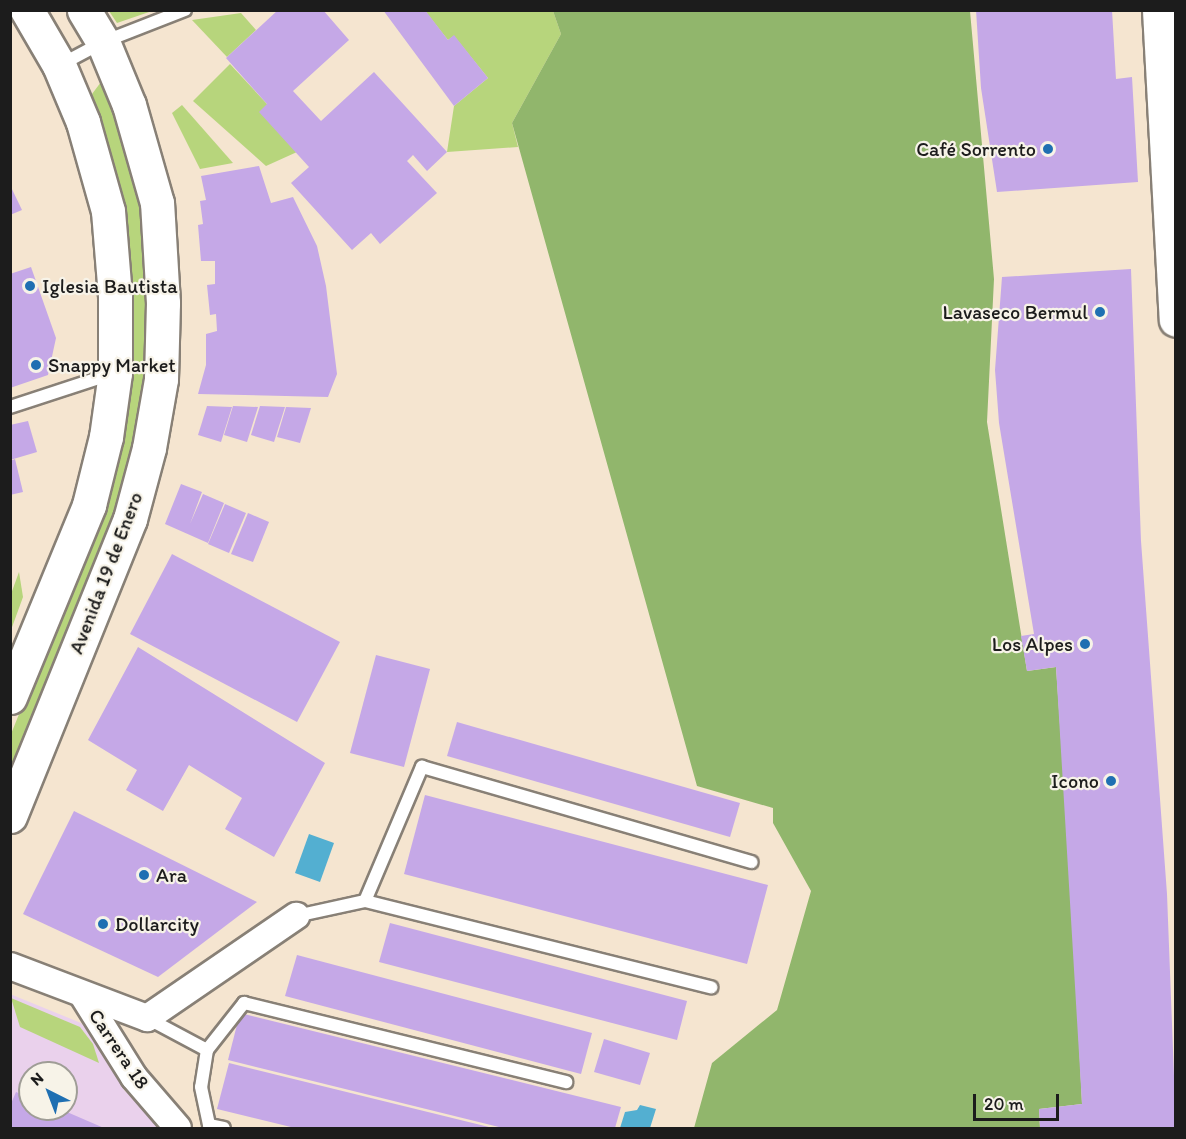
<!DOCTYPE html>
<html>
<head>
<meta charset="utf-8">
<style>
	body { margin:0 }
	#map { position:relative; width:1186px; height:1139px; overflow:hidden; background:#f5e5d0; font-family:Itim,sans-serif }
	div>[style] { position:absolute }
	.built>* { inset:0; background:#ead1ec }
	.green>* { inset:0; background:#b7d57c }
	.forest>* { inset:0; background:#91b66c }
	.water>* { inset:0; background:#53afd1 }
	.building>* { inset:0; background:#c5a8e7 }
	.roads { filter:drop-shadow(2px 0 #888076) drop-shadow(-2px 0 #888076) drop-shadow(0 2px #888076) drop-shadow(0 -2px #888076) }
	.lane>* { height:12px; margin:-6px; padding:0 6px; transform-origin:6px; border-radius:6px; background:#fff }
	.street>* { height:26px; margin:-13px; padding:0 13px; transform-origin:13px; border-radius:13px; background:#fff }
	.secondary>* { height:33px; margin:-16.5px; padding:0 16.5px; transform-origin:16.5px; border-radius:16.5px; background:#fff }
	.primary>* { height:33px; margin:-16.5px; padding:0 16.5px; transform-origin:16.5px; border-radius:16.5px; background:#fff }
	.dots>* { width:16px; height:16px; translate:-50% -50%; box-sizing:border-box; border:3px solid #f7f3e8; border-radius:50% }
	span { translate:-50% -50%; white-space:nowrap; text-align:center; line-height:1.15; -webkit-text-stroke:4.5px #f7f3e8; paint-order:stroke }
	.poi-label { font-size:20px; color:#1c1c1c }
	.right { translate:-100% -50%; text-align:right }
	.left { translate:0 -50%; text-align:left }
	.street-label { font-size:20px; color:#1c1c1c }
	.frame { position:absolute; inset:0; border:12px solid #1c1c1c; pointer-events:none }
	.north { position:absolute; left:18px; top:1061px; width:60px; height:60px; box-sizing:border-box; background:#f7f3e8; border:2px solid #9f9d96; border-radius:50%; rotate:318deg; font-size:16px; font-weight:700; line-height:24px; text-align:center; color:#1c1c1c }
	.north::after { content:''; display:block; margin:auto; width:21px; height:27px; background:#1f6fb2; clip-path:polygon(50% 0,100% 100%,50% 72%,0 100%) }
	.scale { position:absolute; left:973px; top:1094px; width:86px; height:27px; box-sizing:border-box; border:3px solid #1c1c1c; border-top:0; padding-left:8px; font-size:18px; line-height:21px; white-space:nowrap; color:#1c1c1c; -webkit-text-stroke:4px #f7f3e8; paint-order:stroke }
</style>
</head>
<body>
<div id="map">
	<div class="built">
		<div style="clip-path:polygon(evenodd,10px 994px,81px 1023px,98px 1042px,124px 1090px,162px 1128px,11px 1128px,10px 994px,30px 1073px,66px 1073px,66px 1109px,30px 1109px,30px 1073px)"></div>
	</div>
	<div class="green">
		<div style="clip-path:polygon(109px 11px,152px 11px,117px 23px)"></div>
		<div style="clip-path:polygon(425px 11px,553px 11px,561px 34px,512px 123px,518px 147px,447px 152px,454px 106px,488px 78px,454px 36px,448px 40px)"></div>
		<div style="clip-path:polygon(241px 13px,256px 30px,227px 57px,192px 20px)"></div>
		<div style="clip-path:polygon(230px 64px,267px 104px,297px 152px,266px 166px,193px 101px)"></div>
		<div style="clip-path:polygon(101px 82px,106px 86px,143px 206px,147px 377px,137px 442px,118px 514px,11px 776px,11px 734px,101px 511px,122px 210px,92px 94px)"></div>
		<div style="clip-path:polygon(182px 105px,233px 163px,200px 169px,172px 113px)"></div>
		<div style="clip-path:polygon(19px 572px,23px 597px,11px 630px,11px 594px)"></div>
		<div style="clip-path:polygon(11px 998px,80px 1027px,93px 1044px,99px 1063px,20px 1027px)"></div>
	</div>
	<div class="forest">
		<div style="clip-path:polygon(553px 11px,970px 11px,994px 279px,987px 422px,1027px 671px,1056px 667px,1072px 899px,1082px 1104px,1039px 1109px,1040px 1128px,694px 1128px,712px 1063px,777px 1010px,811px 891px,773px 823px,773px 808px,697px 786px,512px 123px,561px 34px)"></div>
	</div>
	<div class="water">
		<div style="clip-path:polygon(309px 834px,334px 843px,320px 882px,295px 873px)"></div>
		<div style="clip-path:polygon(640px 1105px,656px 1109px,650px 1128px,620px 1128px,625px 1112px,637px 1110px)"></div>
	</div>
	<div class="building">
		<div style="clip-path:polygon(278px 10px,323px 10px,349px 40px,293px 91px,321px 121px,374px 72px,447px 152px,427px 171px,413px 155px,407px 161px,437px 193px,380px 244px,371px 233px,352px 250px,291px 183px,309px 167px,259px 112px,267px 104px,226px 58px)"></div>
		<div style="clip-path:polygon(383px 10px,425px 10px,448px 40px,454px 35px,488px 78px,454px 106px)"></div>
		<div style="clip-path:polygon(976px 10px,1112px 10px,1116px 79px,1132px 77px,1138px 182px,997px 192px,981px 88px)"></div>
		<div style="clip-path:polygon(259px 166px,271px 203px,293px 197px,317px 246px,326px 286px,337px 374px,328px 397px,198px 394px,206px 365px,206px 334px,217px 331px,216px 314px,210px 315px,207px 285px,215px 284px,215px 261px,201px 261px,198px 225px,203px 224px,200px 201px,206px 200px,201px 176px)"></div>
		<div style="clip-path:polygon(10px 185px,22px 210px,10px 215px)"></div>
		<div style="clip-path:polygon(31px 267px,56px 338px,48px 375px,10px 388px,10px 274px)"></div>
		<div style="clip-path:polygon(1131px 269px,1141px 541px,1167px 894px,1176px 1128px,1040px 1128px,1039px 1109px,1082px 1104px,1056px 667px,1027px 671px,1021px 636px,1034px 634px,999px 423px,995px 370px,1002px 277px)"></div>
		<div style="clip-path:polygon(207px 406px,232px 407px,221px 442px,198px 435px)"></div>
		<div style="clip-path:polygon(233px 406px,258px 407px,247px 442px,224px 435px)"></div>
		<div style="clip-path:polygon(260px 406px,285px 407px,274px 442px,251px 435px)"></div>
		<div style="clip-path:polygon(286px 407px,311px 408px,300px 443px,277px 437px)"></div>
		<div style="clip-path:polygon(28px 421px,37px 452px,10px 460px,10px 425px)"></div>
		<div style="clip-path:polygon(15px 459px,23px 492px,10px 495px,10px 461px)"></div>
		<div style="clip-path:polygon(181px 484px,202px 492px,190px 524px,203px 494px,224px 503px,208px 543px,165px 524px)"></div>
		<div style="clip-path:polygon(225px 504px,246px 513px,229px 553px,208px 544px)"></div>
		<div style="clip-path:polygon(248px 513px,269px 522px,253px 562px,231px 554px)"></div>
		<div style="clip-path:polygon(172px 554px,340px 642px,297px 722px,130px 634px)"></div>
		<div style="clip-path:polygon(138px 647px,325px 763px,274px 857px,225px 829px,242px 798px,189px 765px,163px 811px,126px 790px,137px 770px,88px 740px)"></div>
		<div style="clip-path:polygon(376px 655px,430px 669px,404px 767px,350px 753px)"></div>
		<div style="clip-path:polygon(457px 722px,740px 803px,730px 837px,447px 756px)"></div>
		<div style="clip-path:polygon(425px 795px,768px 885px,747px 964px,404px 874px)"></div>
		<div style="clip-path:polygon(74px 811px,257px 902px,158px 977px,23px 914px)"></div>
		<div style="clip-path:polygon(390px 923px,687px 1001px,677px 1040px,379px 962px)"></div>
		<div style="clip-path:polygon(297px 955px,592px 1033px,581px 1074px,285px 996px)"></div>
		<div style="clip-path:polygon(240px 1013px,621px 1107px,615px 1128px,503px 1128px,228px 1060px)"></div>
		<div style="clip-path:polygon(604px 1039px,650px 1053px,640px 1085px,594px 1072px)"></div>
		<div style="clip-path:polygon(229px 1063px,493px 1128px,295px 1128px,217px 1109px)"></div>
		<div style="clip-path:polygon(16px 1092px,30px 1098px,30px 1109px,60px 1109px,104px 1128px,10px 1128px,10px 1106px)"></div>
	</div>
	<div class="roads">
		<div class="lane">
			<div style="left:60px;top:65px;width:49px;rotate:-28.1deg"></div>
			<div style="left:103px;top:42px;width:88px;rotate:-21.3deg"></div>
			<div style="left:10px;top:407px;width:109px;rotate:-18.1deg"></div>
			<div style="left:365px;top:901px;width:146px;rotate:-67deg"></div>
			<div style="left:422px;top:767px;width:343px;rotate:16.1deg"></div>
			<div style="left:296px;top:916px;width:71px;rotate:-12.3deg"></div>
			<div style="left:365px;top:901px;width:357px;rotate:14deg"></div>
			<div style="left:147px;top:1018px;width:68px;rotate:28.1deg"></div>
			<div style="left:207px;top:1050px;width:60px;rotate:-51.8deg"></div>
			<div style="left:244px;top:1003px;width:332px;rotate:13.8deg"></div>
			<div style="left:207px;top:1050px;width:37px;rotate:99deg"></div>
			<div style="left:201px;top:1087px;width:39px;rotate:78deg"></div>
			<div style="left:209px;top:1125px;width:15px;rotate:11deg"></div>
		</div>
		<div class="street">
			<div style="left:10px;top:966px;width:147px;rotate:20.8deg"></div>
			<div style="left:147px;top:1018px;width:181px;rotate:-34.4deg"></div>
			<div style="left:84px;top:997px;width:94px;rotate:58deg"></div>
			<div style="left:134px;top:1077px;width:67px;rotate:49.2deg"></div>
		</div>
		<div class="secondary">
			<div style="left:1159px;top:10px;width:310px;rotate:86.9deg"></div>
		</div>
		<div class="primary">
			<div style="left:10px;top:697px;width:208px;rotate:-67.6deg"></div>
			<div style="left:89px;top:505px;width:70px;rotate:-76deg"></div>
			<div style="left:106px;top:437px;width:65px;rotate:-82deg"></div>
			<div style="left:115px;top:373px;width:77px;rotate:-90deg"></div>
			<div style="left:115px;top:296px;width:85px;rotate:-94.7deg"></div>
			<div style="left:108px;top:211px;width:92px;rotate:-105.7deg"></div>
			<div style="left:83px;top:122px;width:62px;rotate:-112.8deg"></div>
			<div style="left:59px;top:65px;width:64px;rotate:-120.2deg"></div>
			<div style="left:10px;top:816px;width:320px;rotate:-68deg"></div>
			<div style="left:130px;top:519px;width:73px;rotate:-75deg"></div>
			<div style="left:149px;top:448px;width:70px;rotate:-80.1deg"></div>
			<div style="left:161px;top:379px;width:76px;rotate:-88.5deg"></div>
			<div style="left:163px;top:303px;width:100px;rotate:-93.4deg"></div>
			<div style="left:157px;top:203px;width:102px;rotate:-105.9deg"></div>
			<div style="left:129px;top:105px;width:68px;rotate:-112.4deg"></div>
			<div style="left:103px;top:42px;width:37px;rotate:-121deg"></div>
		</div>
	</div>
	<div class="dots">
		<div style="left:1048px;top:149px;background:#1f6fb2"></div>
		<div style="left:30px;top:286px;background:#1f6fb2"></div>
		<div style="left:1100px;top:312px;background:#1f6fb2"></div>
		<div style="left:36px;top:365px;background:#1f6fb2"></div>
		<div style="left:1085px;top:644px;background:#1f6fb2"></div>
		<div style="left:1111px;top:781px;background:#1f6fb2"></div>
		<div style="left:144px;top:875px;background:#1f6fb2"></div>
		<div style="left:103px;top:924px;background:#1f6fb2"></div>
	</div>
	<div class="poi-label">
		<span class="right" style="left:1036px;top:149px">Café Sorrento</span>
		<span class="left" style="left:42px;top:286px">Iglesia Bautista</span>
		<span class="right" style="left:1088px;top:312px">Lavaseco Bermul</span>
		<span class="left" style="left:48px;top:365px">Snappy Market</span>
		<span class="right" style="left:1073px;top:644px">Los Alpes</span>
		<span class="right" style="left:1099px;top:781px">Icono</span>
		<span class="left" style="left:156px;top:875px">Ara</span>
		<span class="left" style="left:115px;top:924px">Dollarcity</span>
	</div>
	<div class="street-label">
		<span style="left:106px;top:573px;rotate:-69deg">Avenida 19 de Enero</span>
		<span style="left:119px;top:1049px;rotate:56deg">Carrera 18</span>
	</div>
	<div class="frame"></div>
	<div class="north">N</div>
	<div class="scale">20 m</div>
</div>
</body>
</html>
